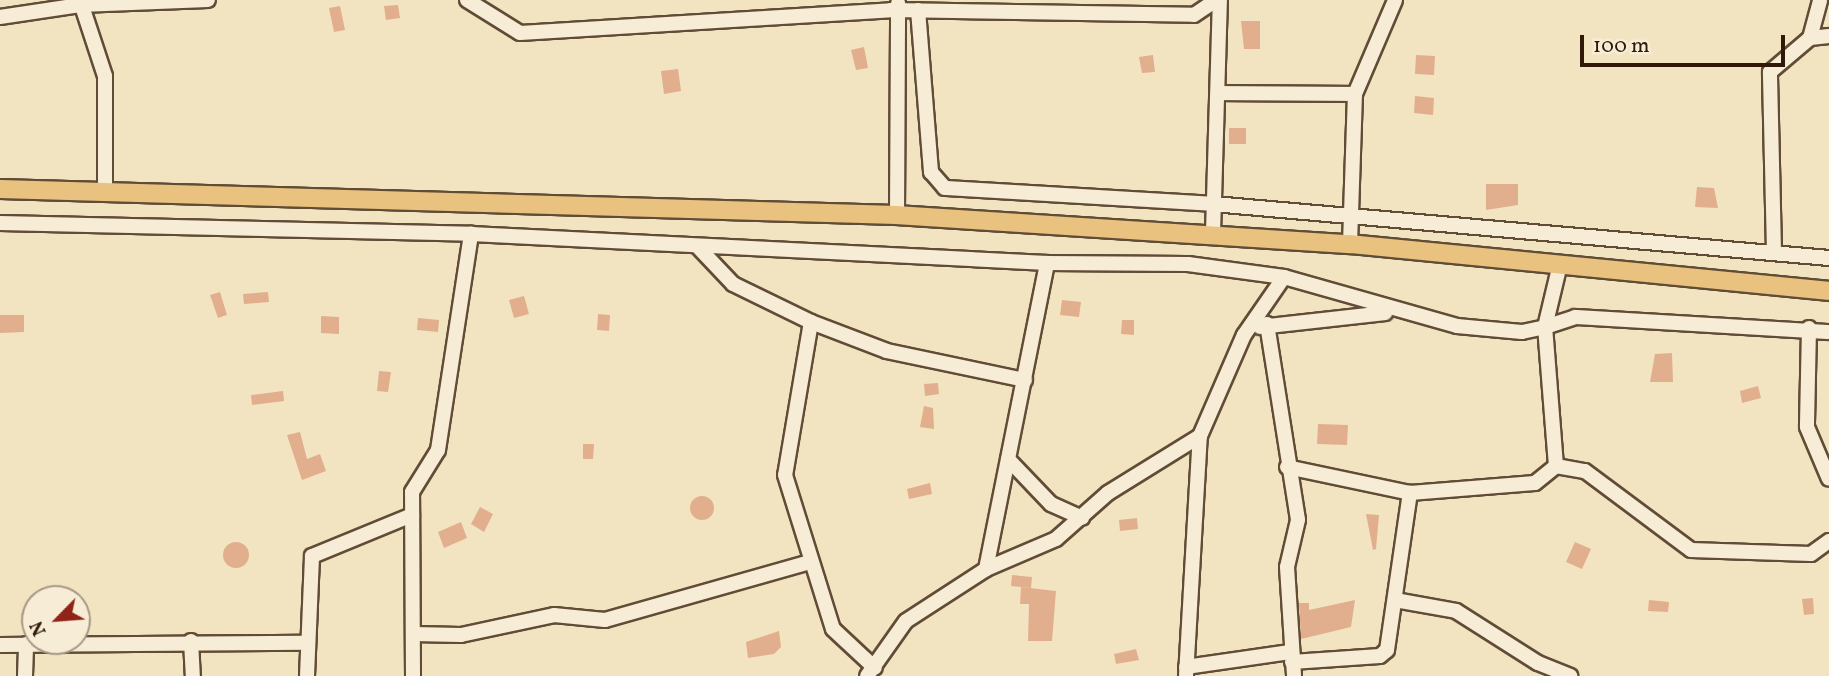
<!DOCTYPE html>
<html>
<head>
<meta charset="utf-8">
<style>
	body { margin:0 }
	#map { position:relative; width:1829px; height:676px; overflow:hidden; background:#f3e4c1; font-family:Vollkorn,serif }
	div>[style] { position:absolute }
	.building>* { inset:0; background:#e1af8e }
	.round { border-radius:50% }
	.roads { filter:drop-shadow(2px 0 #614c36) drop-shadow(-2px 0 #614c36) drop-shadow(0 2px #614c36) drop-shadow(0 -2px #614c36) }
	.minor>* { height:14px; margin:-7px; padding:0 7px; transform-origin:7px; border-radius:7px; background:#f7edd7 }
	.major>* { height:18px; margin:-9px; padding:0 9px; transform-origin:9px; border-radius:9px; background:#eac280 }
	span { translate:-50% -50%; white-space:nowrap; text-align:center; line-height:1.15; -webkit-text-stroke:5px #f7edd7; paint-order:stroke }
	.north { position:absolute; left:21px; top:585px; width:70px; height:70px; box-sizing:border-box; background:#f7edd7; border:2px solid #a79884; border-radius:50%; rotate:245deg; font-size:19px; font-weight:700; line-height:28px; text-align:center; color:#301908 }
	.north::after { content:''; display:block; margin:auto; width:24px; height:32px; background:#8f2418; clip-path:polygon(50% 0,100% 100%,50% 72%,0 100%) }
	.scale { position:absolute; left:1580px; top:35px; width:205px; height:32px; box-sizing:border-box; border:4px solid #301908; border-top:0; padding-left:9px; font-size:21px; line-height:24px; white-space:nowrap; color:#301908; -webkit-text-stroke:5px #f7edd7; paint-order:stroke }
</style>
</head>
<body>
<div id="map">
	<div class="building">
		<div style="clip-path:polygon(398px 5px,400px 18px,386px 20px,384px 6px)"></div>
		<div style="clip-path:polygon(340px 6px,345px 30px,334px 32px,329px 8px)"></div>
		<div style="clip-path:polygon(1241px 21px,1260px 21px,1260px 49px,1244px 49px)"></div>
		<div style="clip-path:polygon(864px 47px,868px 68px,856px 70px,851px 50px)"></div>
		<div style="clip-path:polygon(1153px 55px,1155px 72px,1142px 73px,1139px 57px)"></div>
		<div style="clip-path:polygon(1416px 55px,1435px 56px,1434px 75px,1415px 74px)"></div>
		<div style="clip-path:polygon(678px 69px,681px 91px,664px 94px,661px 71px)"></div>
		<div style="clip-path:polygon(1415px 96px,1434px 98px,1433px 115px,1414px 113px)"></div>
		<div style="clip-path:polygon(1229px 128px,1246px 128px,1246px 144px,1229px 144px)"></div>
		<div style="clip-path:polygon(1486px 184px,1518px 184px,1518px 205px,1486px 210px)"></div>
		<div style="clip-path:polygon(1697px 187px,1714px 188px,1718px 208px,1695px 207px)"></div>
		<div style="clip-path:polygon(220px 292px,227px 315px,218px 318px,210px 295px)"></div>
		<div style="clip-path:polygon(268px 292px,269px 302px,244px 304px,243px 294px)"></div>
		<div style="clip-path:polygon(524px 296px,529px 314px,514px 318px,509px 300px)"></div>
		<div style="clip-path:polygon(1062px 300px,1081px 302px,1079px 317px,1060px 315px)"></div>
		<div style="clip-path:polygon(598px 314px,610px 315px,609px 331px,597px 330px)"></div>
		<div style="clip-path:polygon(0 315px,24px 315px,24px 332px,0 333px)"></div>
		<div style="clip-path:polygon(321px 316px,339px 317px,339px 334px,321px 333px)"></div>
		<div style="clip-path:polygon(418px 318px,439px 320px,438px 332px,417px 330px)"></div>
		<div style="clip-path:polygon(1122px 320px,1134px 320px,1134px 335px,1121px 334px)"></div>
		<div style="clip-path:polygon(1672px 353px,1673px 382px,1650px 382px,1655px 354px)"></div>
		<div style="clip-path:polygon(379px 371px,391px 372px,388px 392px,377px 391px)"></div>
		<div style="clip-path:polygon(938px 383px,939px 394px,925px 396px,924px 384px)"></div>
		<div style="clip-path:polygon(1758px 386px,1761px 398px,1742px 403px,1740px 391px)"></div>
		<div style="clip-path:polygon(283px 391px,284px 401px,252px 405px,251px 395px)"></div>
		<div style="clip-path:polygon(924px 406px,933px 408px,934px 429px,920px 427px)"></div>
		<div style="clip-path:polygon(1318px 424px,1348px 425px,1347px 445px,1317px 444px)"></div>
		<div style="clip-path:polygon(300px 432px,307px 459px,320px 454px,326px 471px,302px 480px,287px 435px)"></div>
		<div style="clip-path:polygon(583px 444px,594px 444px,593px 459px,583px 459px)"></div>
		<div style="clip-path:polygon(930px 483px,932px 494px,909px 499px,907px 489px)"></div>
		<div class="round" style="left:690px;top:496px;width:24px;height:24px"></div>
		<div style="clip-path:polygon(480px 507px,493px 514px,484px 532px,471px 524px)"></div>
		<div style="clip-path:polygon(1366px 514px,1379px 515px,1376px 549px,1373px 550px)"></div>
		<div style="clip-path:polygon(1137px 518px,1138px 529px,1120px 531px,1119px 520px)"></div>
		<div style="clip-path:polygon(461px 522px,467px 538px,444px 548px,438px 532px)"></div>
		<div style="clip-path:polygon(1575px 542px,1591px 549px,1582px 569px,1566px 562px)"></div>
		<div class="round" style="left:223px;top:542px;width:26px;height:26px"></div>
		<div style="clip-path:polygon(1012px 575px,1032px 577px,1031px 588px,1011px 586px)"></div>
		<div style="clip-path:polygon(1021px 587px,1056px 591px,1052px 641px,1028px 641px,1029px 604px,1020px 604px)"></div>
		<div style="clip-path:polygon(1813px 598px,1814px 614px,1804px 615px,1802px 599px)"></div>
		<div style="clip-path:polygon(1355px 600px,1351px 627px,1301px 639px,1299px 603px,1309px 603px,1309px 610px)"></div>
		<div style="clip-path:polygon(1649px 600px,1669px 602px,1668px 612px,1648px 611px)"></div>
		<div style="clip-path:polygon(779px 631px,781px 647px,774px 654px,748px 658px,746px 642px)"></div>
		<div style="clip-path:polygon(1136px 649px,1139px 660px,1116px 664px,1114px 654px)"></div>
	</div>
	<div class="roads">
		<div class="minor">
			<div style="left:80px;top:0;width:80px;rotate:71.8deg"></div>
			<div style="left:105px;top:76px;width:115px;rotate:90deg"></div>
			<div style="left:467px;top:0;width:62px;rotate:31.9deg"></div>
			<div style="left:520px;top:33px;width:372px;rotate:-3.5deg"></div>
			<div style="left:891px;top:10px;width:303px;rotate:0.9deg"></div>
			<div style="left:1194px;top:15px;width:27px;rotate:-34deg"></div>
			<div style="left:918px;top:10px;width:163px;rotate:85.4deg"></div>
			<div style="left:931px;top:172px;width:21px;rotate:49deg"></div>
			<div style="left:945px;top:188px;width:268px;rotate:3.4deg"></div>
			<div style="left:1213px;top:204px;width:618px;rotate:5.01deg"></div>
			<div style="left:0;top:17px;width:81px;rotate:-8.5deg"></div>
			<div style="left:80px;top:5px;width:128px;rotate:-2.2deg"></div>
			<div style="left:1810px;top:38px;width:19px;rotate:-6deg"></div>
			<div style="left:1218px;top:93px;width:137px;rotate:0.4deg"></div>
			<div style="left:897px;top:215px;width:212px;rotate:-89.7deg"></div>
			<div style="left:0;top:223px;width:471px;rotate:1.3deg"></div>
			<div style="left:471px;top:234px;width:577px;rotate:2.88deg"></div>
			<div style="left:1047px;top:263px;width:141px;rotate:0.4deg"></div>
			<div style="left:1188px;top:264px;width:97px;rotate:7.7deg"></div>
			<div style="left:1284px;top:277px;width:180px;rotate:15.8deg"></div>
			<div style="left:1457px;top:326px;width:65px;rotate:5.3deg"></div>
			<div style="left:1522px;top:332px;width:24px;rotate:-12deg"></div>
			<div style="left:1545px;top:327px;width:65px;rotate:-76.6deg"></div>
			<div style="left:1213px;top:233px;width:233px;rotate:-88.3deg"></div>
			<div style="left:1350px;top:244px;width:150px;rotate:-88.1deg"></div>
			<div style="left:1355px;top:94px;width:102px;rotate:-66.9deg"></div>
			<div style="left:698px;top:247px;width:51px;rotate:46.6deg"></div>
			<div style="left:733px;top:284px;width:87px;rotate:26deg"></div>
			<div style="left:811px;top:322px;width:81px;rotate:20.9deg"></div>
			<div style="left:887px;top:351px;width:141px;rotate:11.9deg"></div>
			<div style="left:1774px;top:252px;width:180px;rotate:-91.3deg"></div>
			<div style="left:1770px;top:72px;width:52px;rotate:-40.4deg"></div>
			<div style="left:1810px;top:38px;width:39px;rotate:-75deg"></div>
			<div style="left:811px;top:322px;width:155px;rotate:99.6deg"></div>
			<div style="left:785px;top:475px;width:161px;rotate:72.7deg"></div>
			<div style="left:833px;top:629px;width:57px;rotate:42.9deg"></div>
			<div style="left:1267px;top:324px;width:198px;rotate:81deg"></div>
			<div style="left:1298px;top:520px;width:48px;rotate:103.2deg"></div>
			<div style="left:1287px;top:567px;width:109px;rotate:86.3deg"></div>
			<div style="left:1260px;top:327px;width:126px;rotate:-6.4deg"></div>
			<div style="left:1809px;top:328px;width:99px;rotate:91.2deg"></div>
			<div style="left:1807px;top:427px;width:56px;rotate:67.1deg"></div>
			<div style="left:1008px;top:459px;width:62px;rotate:46.3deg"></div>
			<div style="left:1051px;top:504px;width:34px;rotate:24deg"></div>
			<div style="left:1556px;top:466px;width:29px;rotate:10deg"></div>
			<div style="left:1585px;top:471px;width:132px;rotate:36.7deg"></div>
			<div style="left:1691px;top:550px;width:120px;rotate:1.9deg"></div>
			<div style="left:1811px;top:554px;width:22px;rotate:-36deg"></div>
			<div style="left:1287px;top:467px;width:126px;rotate:11.9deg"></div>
			<div style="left:1410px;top:493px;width:125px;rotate:-4.6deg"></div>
			<div style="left:1535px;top:483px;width:27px;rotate:-39deg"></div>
			<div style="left:1556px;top:466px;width:139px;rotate:-94.5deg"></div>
			<div style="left:1545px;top:327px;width:32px;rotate:-18deg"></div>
			<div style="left:1575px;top:317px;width:254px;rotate:3.4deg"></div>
			<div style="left:986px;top:569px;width:76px;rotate:-23.2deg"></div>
			<div style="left:1056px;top:539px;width:69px;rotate:-41.5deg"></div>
			<div style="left:1108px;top:493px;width:108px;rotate:-31.8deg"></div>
			<div style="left:1395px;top:600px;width:62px;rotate:10.2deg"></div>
			<div style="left:1456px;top:611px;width:97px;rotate:32.4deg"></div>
			<div style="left:1538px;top:663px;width:35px;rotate:22deg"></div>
			<div style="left:413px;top:634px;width:48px;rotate:1.2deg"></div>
			<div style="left:461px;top:635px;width:95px;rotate:-12.1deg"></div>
			<div style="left:554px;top:615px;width:51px;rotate:5.6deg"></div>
			<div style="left:605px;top:620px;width:213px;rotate:-15.8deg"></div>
			<div style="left:191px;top:641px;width:35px;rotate:87deg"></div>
			<div style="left:0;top:645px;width:306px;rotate:-0.4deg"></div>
			<div style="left:1292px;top:662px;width:88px;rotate:-3.9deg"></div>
			<div style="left:1380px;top:656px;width:9px;rotate:-41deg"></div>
			<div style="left:1387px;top:650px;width:159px;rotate:-81.7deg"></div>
			<div style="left:1186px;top:667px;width:105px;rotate:-8.2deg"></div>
			<div style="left:25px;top:676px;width:32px;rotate:-88deg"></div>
			<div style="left:307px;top:676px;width:120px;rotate:-87.6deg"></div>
			<div style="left:312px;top:556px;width:108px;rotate:-22.3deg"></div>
			<div style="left:413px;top:676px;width:184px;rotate:-90.3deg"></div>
			<div style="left:412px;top:492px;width:49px;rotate:-58.2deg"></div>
			<div style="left:438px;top:450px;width:219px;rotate:-81.3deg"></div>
			<div style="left:867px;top:676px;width:67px;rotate:-54.7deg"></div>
			<div style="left:906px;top:621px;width:95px;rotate:-33deg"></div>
			<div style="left:986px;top:569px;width:312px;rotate:-78.7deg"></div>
			<div style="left:1186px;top:676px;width:240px;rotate:-86.7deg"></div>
			<div style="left:1200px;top:436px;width:110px;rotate:-66.5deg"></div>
			<div style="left:1244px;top:335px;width:70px;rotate:-55.4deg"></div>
		</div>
		<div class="major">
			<div style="left:0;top:189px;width:897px;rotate:1.66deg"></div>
			<div style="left:897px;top:215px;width:454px;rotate:3.7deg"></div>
			<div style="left:1350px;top:244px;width:481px;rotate:5.6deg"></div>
		</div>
	</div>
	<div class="north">N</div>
	<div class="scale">100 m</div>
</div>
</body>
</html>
